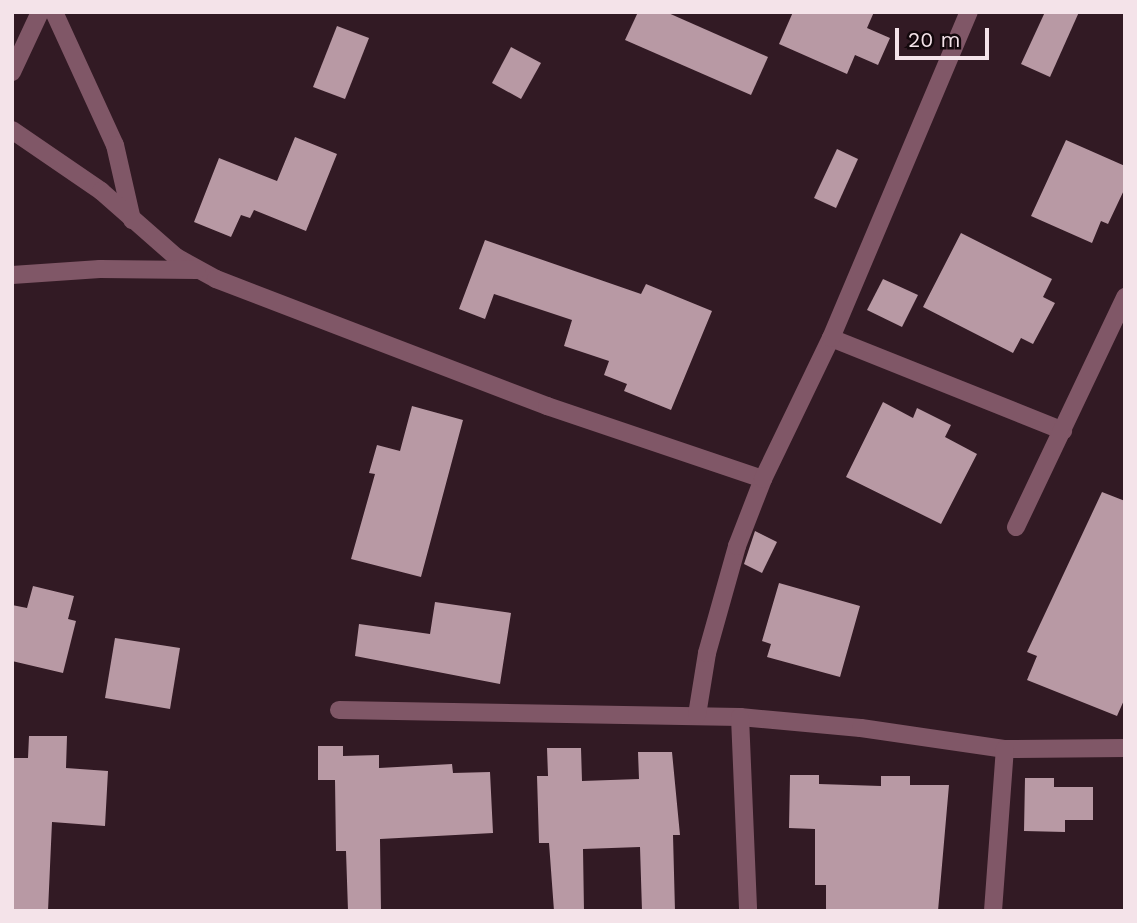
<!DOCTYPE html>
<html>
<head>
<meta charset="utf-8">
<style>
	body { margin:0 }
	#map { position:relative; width:1137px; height:923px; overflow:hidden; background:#321a24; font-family:"Work Sans",sans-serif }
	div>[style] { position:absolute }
	.building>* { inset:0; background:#b899a4 }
	.street>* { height:18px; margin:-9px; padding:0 9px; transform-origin:9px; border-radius:9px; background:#805767 }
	span { translate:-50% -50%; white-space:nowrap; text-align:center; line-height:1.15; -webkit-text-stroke:7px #13080c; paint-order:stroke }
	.frame { position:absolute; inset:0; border:14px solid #f4e3e9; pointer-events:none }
	.scale { position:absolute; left:895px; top:28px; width:94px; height:32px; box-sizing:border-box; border:4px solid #f4e3e9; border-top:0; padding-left:9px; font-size:21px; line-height:24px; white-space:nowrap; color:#f4e3e9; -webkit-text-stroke:5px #13080c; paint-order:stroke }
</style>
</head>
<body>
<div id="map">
	<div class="building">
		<div style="clip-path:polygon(638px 12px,666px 12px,768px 57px,751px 95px,625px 40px)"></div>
		<div style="clip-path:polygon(793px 12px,874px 12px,867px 28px,890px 38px,878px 65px,855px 55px,847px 74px,779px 44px)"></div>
		<div style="clip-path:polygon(1045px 12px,1079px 12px,1050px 77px,1021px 64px)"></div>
		<div style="clip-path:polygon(337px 26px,369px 38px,345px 99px,313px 87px)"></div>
		<div style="clip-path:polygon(511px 47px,541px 63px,521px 99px,492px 83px)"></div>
		<div style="clip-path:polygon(295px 137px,337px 154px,306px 231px,254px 210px,250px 218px,241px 215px,231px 237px,194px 222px,219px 158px,277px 181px)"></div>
		<div style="clip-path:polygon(1066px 140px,1125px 166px,1125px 188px,1108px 224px,1101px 221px,1092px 243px,1031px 216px)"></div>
		<div style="clip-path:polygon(837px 149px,858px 159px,836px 208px,814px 198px)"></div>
		<div style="clip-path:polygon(961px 233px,1052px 279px,1043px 297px,1055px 303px,1033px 344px,1021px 338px,1013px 353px,923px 307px)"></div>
		<div style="clip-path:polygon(485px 240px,641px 294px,646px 284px,712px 311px,671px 410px,624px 391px,627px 384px,604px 375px,609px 361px,564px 346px,572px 320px,494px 294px,485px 319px,459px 309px)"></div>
		<div style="clip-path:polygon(883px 279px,918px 295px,902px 327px,867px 310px)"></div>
		<div style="clip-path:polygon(883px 402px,913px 418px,917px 408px,951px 425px,945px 437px,977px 454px,941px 524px,846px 477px)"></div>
		<div style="clip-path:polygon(412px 406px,463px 420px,421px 577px,351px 559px,375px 474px,369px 473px,377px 445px,400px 451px)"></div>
		<div style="clip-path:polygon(1102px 492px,1125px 501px,1125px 698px,1117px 716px,1027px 680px,1037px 656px,1027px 652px)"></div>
		<div style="clip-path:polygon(755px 531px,777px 542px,762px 573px,744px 564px)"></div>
		<div style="clip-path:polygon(779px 583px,860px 606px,840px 677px,767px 657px,771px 644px,762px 641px)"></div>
		<div style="clip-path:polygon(33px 586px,74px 596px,68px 619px,76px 621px,63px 673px,12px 661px,12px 605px,27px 608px)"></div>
		<div style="clip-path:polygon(435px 602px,511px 613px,500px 684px,355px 656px,359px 624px,430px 634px)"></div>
		<div style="clip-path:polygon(115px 638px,180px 648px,170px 709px,105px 698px)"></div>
		<div style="clip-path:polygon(29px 736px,67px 736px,66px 768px,108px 771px,105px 826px,52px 822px,48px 911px,12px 911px,12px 758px,28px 758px)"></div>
		<div style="clip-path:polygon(318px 746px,343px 746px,343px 756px,379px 755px,379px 768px,452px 764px,453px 773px,490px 772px,493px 833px,380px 839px,381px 911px,348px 911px,346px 851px,336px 851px,335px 780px,318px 780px)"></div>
		<div style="clip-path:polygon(547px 748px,581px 748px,582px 781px,639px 779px,638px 752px,672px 752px,680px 835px,673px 835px,675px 911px,642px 911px,640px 847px,583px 849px,584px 911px,554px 911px,549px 843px,539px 843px,537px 776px,548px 776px)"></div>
		<div style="clip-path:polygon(790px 775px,819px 775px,819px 784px,881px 786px,881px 776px,910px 776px,910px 785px,949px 785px,938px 911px,826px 911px,826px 885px,815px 885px,815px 829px,789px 828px)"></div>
		<div style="clip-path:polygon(1025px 778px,1054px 778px,1054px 787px,1093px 787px,1093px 820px,1065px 820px,1065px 832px,1024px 831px)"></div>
	</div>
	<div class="street">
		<div style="left:54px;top:12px;width:146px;rotate:65.4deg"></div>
		<div style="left:115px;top:145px;width:77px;rotate:77.2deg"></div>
		<div style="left:12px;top:72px;width:66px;rotate:-65deg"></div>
		<div style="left:12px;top:130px;width:108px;rotate:34.4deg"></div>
		<div style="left:101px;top:191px;width:100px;rotate:41.3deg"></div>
		<div style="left:176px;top:257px;width:46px;rotate:28.8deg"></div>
		<div style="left:216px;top:279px;width:355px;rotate:21deg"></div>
		<div style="left:547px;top:406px;width:228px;rotate:18.7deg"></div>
		<div style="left:12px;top:275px;width:88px;rotate:-3.9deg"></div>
		<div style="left:100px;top:269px;width:97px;rotate:0.6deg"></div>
		<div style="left:831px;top:338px;width:250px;rotate:21.8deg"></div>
		<div style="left:1016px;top:527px;width:255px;rotate:-64.6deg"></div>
		<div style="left:339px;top:710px;width:401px;rotate:1deg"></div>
		<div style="left:740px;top:717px;width:121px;rotate:5.2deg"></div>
		<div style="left:861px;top:728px;width:146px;rotate:8.3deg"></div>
		<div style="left:1005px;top:749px;width:120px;rotate:-0.5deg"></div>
		<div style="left:697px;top:715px;width:63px;rotate:-80.8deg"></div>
		<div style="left:707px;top:653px;width:111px;rotate:-74.3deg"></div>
		<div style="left:737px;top:546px;width:72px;rotate:-68.8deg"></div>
		<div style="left:763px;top:479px;width:157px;rotate:-64.3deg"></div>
		<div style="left:831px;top:338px;width:354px;rotate:-67.1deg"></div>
		<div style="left:740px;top:717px;width:194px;rotate:87.6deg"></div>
		<div style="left:993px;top:911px;width:162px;rotate:-85.8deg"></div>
	</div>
	<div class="frame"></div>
	<div class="scale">20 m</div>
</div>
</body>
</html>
